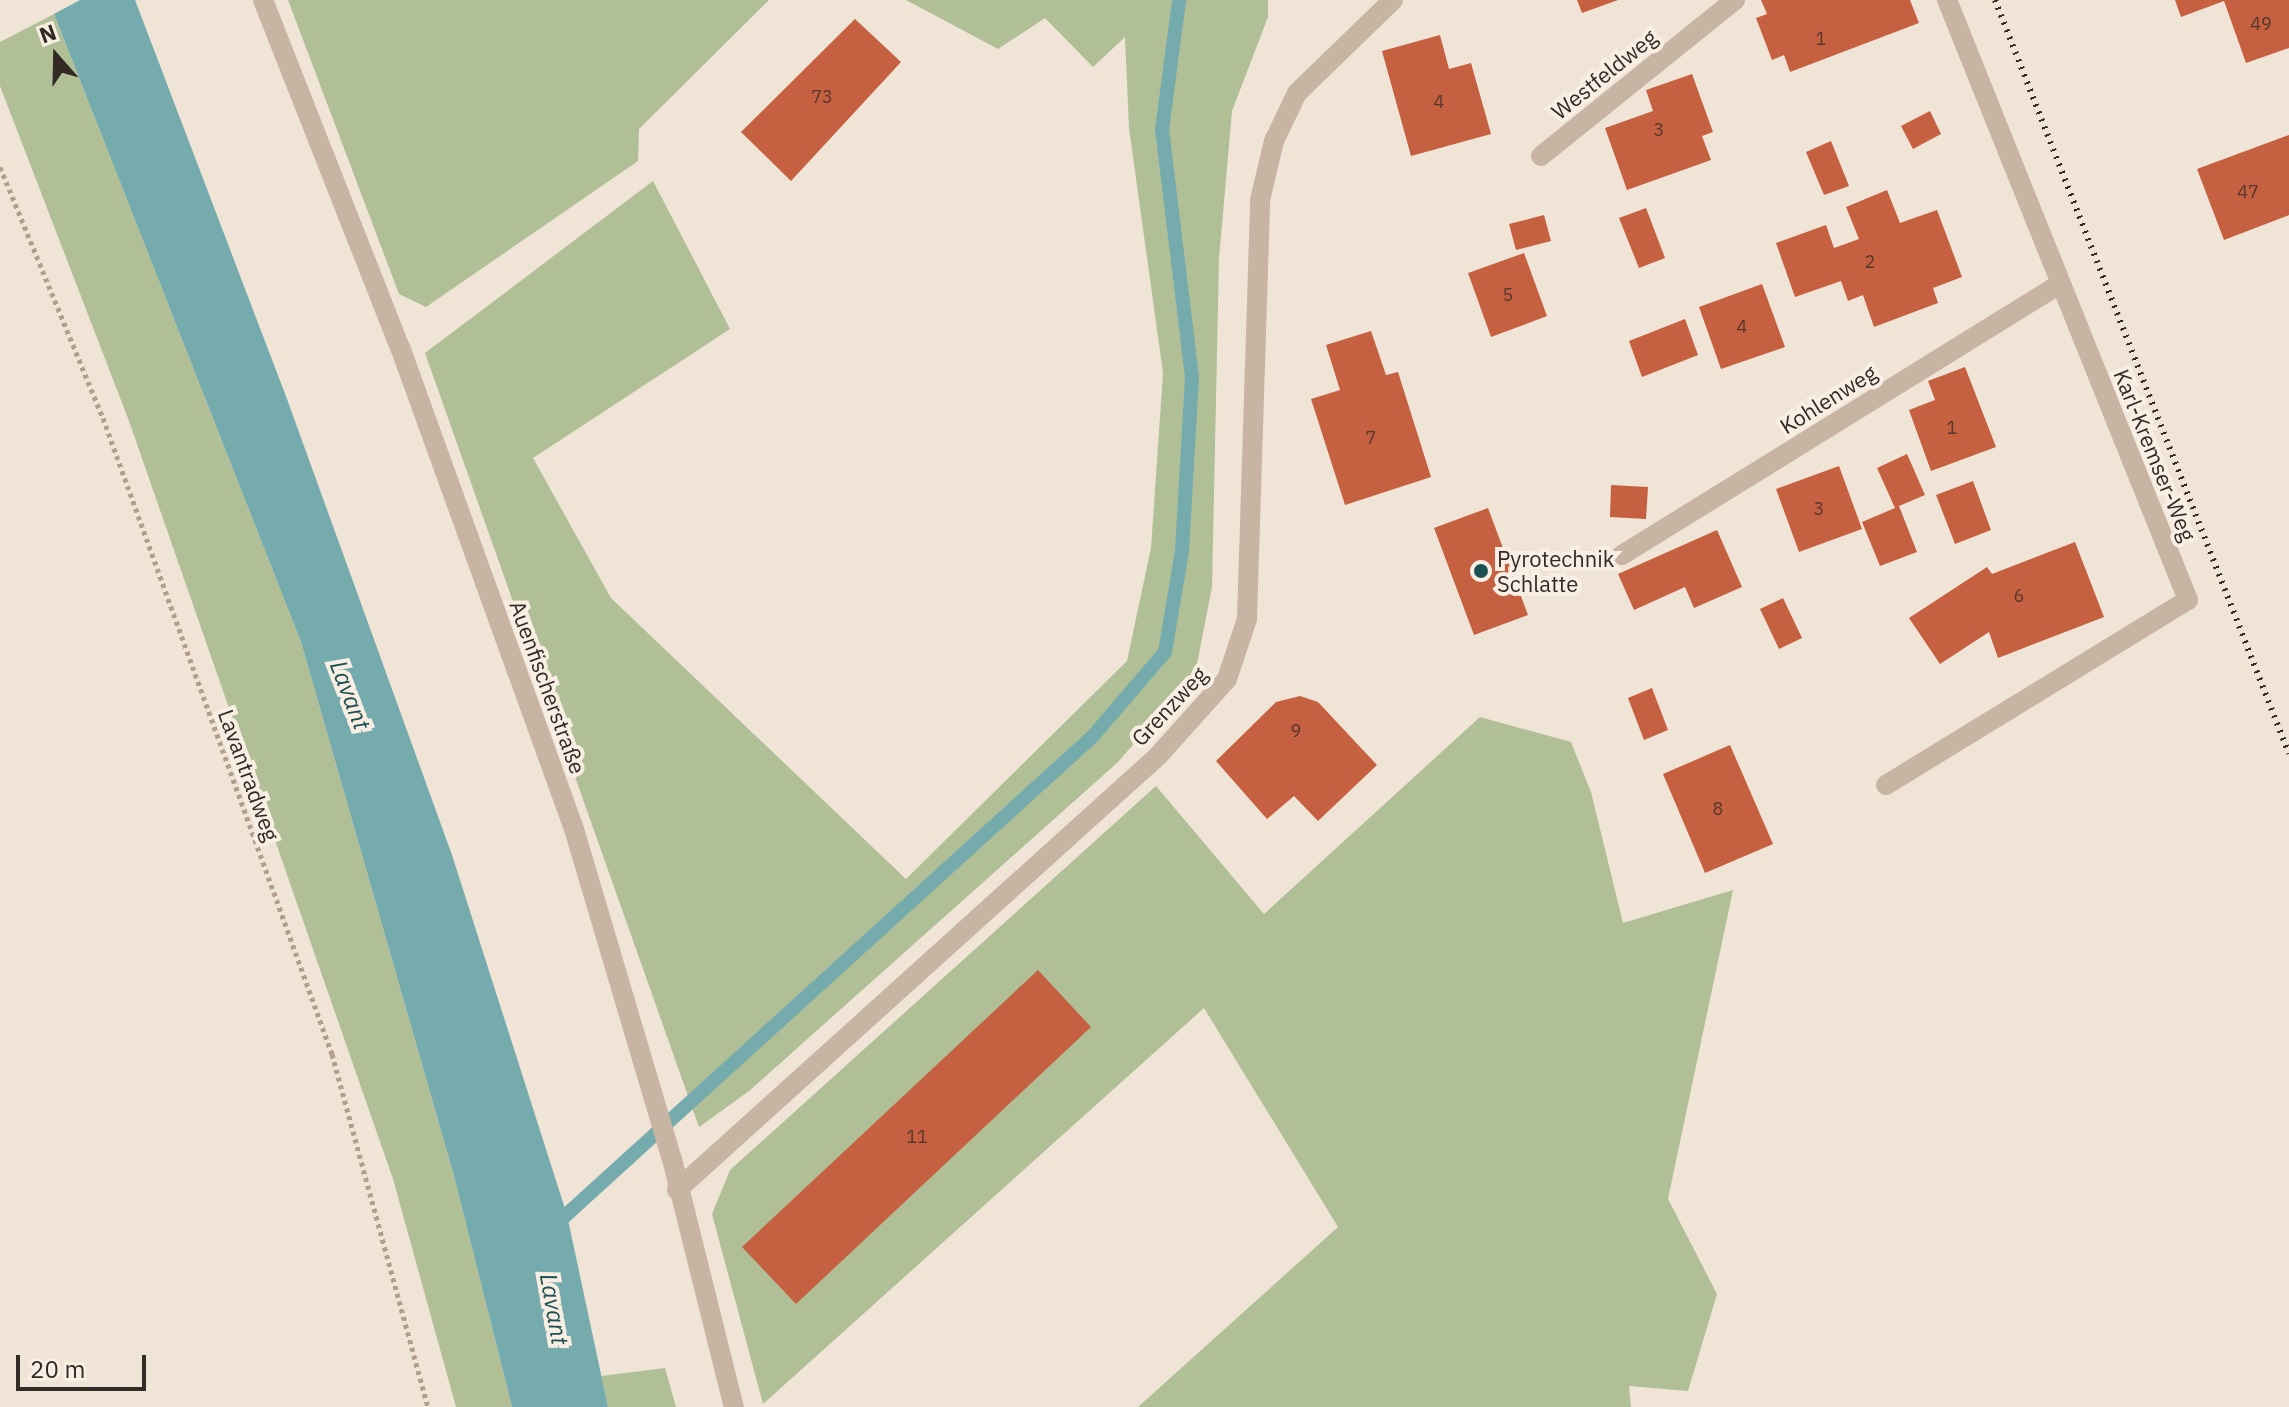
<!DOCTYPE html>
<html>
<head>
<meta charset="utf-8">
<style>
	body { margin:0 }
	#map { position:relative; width:2289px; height:1407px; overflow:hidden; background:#f0e4d7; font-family:"IBM Plex Sans",sans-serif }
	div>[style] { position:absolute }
	.green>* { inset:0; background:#b1bf97 }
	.water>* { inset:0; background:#76abad }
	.stream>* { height:14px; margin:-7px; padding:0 7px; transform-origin:7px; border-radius:7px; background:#76abad }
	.building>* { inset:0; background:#c56040 }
	.path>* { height:5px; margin-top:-2.5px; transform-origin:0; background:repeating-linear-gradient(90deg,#b39e8d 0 4px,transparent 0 8px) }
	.minor>* { height:20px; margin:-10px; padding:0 10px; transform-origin:10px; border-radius:10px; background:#c8b4a3 }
	.rail>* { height:6px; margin-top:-3px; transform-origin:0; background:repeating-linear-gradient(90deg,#332925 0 2px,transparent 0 8px) }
	.dots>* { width:22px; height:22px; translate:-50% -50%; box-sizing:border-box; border:4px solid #f8eee3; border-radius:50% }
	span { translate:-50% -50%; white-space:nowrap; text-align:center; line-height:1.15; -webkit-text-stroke:8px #f8eee3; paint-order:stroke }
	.number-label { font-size:18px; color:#58372c }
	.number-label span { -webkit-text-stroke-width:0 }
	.street-label { font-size:22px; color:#332925 }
	.poi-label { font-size:22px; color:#332925 }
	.left { translate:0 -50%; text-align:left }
	.water-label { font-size:24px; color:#1c5053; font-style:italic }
	.north { position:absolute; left:16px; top:16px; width:80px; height:80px; -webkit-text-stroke:6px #f8eee3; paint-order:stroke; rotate:340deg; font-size:22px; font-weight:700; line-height:32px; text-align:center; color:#332925 }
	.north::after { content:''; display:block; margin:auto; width:28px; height:36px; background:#332925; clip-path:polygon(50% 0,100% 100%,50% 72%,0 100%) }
	.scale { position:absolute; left:16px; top:1355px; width:130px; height:36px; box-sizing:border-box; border:4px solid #332925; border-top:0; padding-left:10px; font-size:24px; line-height:28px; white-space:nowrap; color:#332925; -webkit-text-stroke:6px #f8eee3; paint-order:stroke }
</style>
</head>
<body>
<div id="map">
	<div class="green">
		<div style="clip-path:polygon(288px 0,769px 0,639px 129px,638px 161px,426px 307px,399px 294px)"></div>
		<div style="clip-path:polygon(906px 0,1268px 0,1268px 17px,1232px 111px,1219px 259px,1212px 587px,1195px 674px,1117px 763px,749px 1091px,699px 1127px,425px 353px,653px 181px,730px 329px,533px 458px,611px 598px,906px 879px,1127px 661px,1151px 548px,1163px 373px,1129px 128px,1125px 37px,1093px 67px,1045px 18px,998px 49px)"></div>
		<div style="clip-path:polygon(54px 14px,301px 642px,454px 1176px,512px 1407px,456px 1407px,393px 1179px,129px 421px,0 86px,0 42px)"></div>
		<div style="clip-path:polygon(1480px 717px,1571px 742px,1591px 792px,1623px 923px,1733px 890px,1668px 1199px,1717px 1294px,1688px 1391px,1629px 1386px,1631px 1407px,1138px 1407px,1338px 1227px,1204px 1008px,763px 1404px,712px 1214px,730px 1170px,1156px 786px,1264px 914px)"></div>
		<div style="clip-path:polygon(665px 1368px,676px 1407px,608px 1407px,601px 1376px)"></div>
	</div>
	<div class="water">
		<div style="clip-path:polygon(80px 0,135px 0,287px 399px,452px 855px,567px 1215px,608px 1407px,512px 1407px,454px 1176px,301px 642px,54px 14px)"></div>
	</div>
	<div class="stream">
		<div style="left:554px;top:1226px;width:728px;rotate:-42.27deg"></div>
		<div style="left:1093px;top:736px;width:111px;rotate:-49.4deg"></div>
		<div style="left:1165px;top:652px;width:102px;rotate:-80.4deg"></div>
		<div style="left:1182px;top:551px;width:174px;rotate:-86.7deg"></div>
		<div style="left:1192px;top:377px;width:249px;rotate:-96.9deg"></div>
		<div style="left:1162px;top:130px;width:131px;rotate:-82.5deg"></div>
	</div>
	<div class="building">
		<div style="clip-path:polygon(1577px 0,1618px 0,1582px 13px)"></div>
		<div style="clip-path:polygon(1761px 0,1910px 0,1919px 23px,1790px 72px,1784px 55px,1772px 60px,1756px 18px,1767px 14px)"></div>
		<div style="clip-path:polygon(2175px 0,2289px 0,2289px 48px,2246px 63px,2224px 1px,2181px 17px)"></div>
		<div style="clip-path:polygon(855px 19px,901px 62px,791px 181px,741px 132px)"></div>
		<div style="clip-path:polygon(1440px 35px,1449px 69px,1471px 63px,1491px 134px,1411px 156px,1382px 51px)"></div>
		<div style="clip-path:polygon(1692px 74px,1713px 132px,1702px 136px,1711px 160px,1627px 190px,1605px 128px,1653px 111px,1646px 90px)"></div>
		<div style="clip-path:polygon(1930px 111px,1941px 134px,1913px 149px,1901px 126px)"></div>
		<div style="clip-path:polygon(2289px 135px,2289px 215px,2224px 240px,2197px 169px)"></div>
		<div style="clip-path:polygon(1831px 141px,1849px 186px,1824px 195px,1806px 152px)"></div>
		<div style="clip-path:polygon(1887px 190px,1900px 223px,1937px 210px,1962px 277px,1933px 288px,1938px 303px,1874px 327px,1863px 295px,1848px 301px,1841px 281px,1795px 297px,1776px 243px,1826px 225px,1834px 248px,1859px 239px,1846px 207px)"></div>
		<div style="clip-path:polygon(1646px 208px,1665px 258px,1639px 268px,1619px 218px)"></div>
		<div style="clip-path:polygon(1544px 215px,1551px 241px,1516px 250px,1509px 224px)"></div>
		<div style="clip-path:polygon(1524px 253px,1547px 316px,1491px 337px,1468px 273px)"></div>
		<div style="clip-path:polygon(1762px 284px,1785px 347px,1721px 369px,1699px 307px)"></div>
		<div style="clip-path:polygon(1685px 319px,1698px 355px,1642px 377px,1629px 341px)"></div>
		<div style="clip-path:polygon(1371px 331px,1386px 375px,1398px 372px,1431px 477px,1345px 505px,1311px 399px,1340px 390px,1326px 345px)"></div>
		<div style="clip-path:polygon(1965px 367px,1996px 447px,1931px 471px,1909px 410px,1935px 400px,1928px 381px)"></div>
		<div style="clip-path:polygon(1907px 454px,1925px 495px,1899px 506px,1917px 552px,1880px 566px,1862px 522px,1895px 508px,1877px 468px)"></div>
		<div style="clip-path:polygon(1839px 466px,1862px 529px,1799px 552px,1776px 489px)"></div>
		<div style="clip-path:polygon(1973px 481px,1991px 530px,1955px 544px,1936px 495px)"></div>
		<div style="clip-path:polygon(1611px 485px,1648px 487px,1646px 519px,1610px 517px)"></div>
		<div style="clip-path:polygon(1488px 508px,1528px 615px,1474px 635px,1434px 528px)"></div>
		<div style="clip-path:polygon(1717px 530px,1742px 587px,1694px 608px,1685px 587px,1634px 610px,1618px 574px)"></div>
		<div style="clip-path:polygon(2075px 542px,2104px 617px,1998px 658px,1989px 632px,1940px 664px,1909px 618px,1987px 567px,1992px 574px)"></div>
		<div style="clip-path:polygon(1783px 598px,1802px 638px,1779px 649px,1760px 609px)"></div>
		<div style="clip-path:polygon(1652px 688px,1668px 730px,1644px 740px,1628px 698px)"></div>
		<div style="clip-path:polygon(1300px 696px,1318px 702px,1377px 765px,1318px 821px,1294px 796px,1267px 819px,1216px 761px,1276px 702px)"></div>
		<div style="clip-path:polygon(1730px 745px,1773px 844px,1705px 873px,1663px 774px)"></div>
		<div style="clip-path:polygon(1038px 970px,1091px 1027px,796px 1304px,742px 1247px)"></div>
	</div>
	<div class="path">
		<div style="left:0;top:167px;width:271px;rotate:67.7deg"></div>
		<div style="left:103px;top:418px;width:676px;rotate:70.2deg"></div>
		<div style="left:332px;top:1054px;width:366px;rotate:74.8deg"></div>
	</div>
	<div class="minor">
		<div style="left:263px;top:0;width:373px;rotate:68.5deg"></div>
		<div style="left:400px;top:347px;width:512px;rotate:70.15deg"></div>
		<div style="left:574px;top:829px;width:344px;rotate:73.5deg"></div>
		<div style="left:672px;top:1159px;width:256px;rotate:76deg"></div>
		<div style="left:1541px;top:156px;width:249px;rotate:-38.8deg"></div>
		<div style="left:1622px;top:555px;width:515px;rotate:-31.75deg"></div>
		<div style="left:1886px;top:785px;width:354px;rotate:-31.5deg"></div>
		<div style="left:2188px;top:600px;width:647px;rotate:-111.88deg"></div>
		<div style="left:677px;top:1190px;width:648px;rotate:-42.06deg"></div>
		<div style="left:1158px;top:756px;width:103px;rotate:-48.1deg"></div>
		<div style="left:1227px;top:679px;width:63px;rotate:-71.6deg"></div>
		<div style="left:1247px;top:619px;width:419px;rotate:-88.2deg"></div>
		<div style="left:1260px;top:200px;width:61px;rotate:-76.7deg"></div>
		<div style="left:1274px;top:141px;width:53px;rotate:-64.4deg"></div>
		<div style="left:1297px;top:93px;width:134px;rotate:-44.1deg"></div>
	</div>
	<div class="rail">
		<div style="left:1995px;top:0;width:809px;rotate:68.7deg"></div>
	</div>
	<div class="dots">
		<div style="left:1481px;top:571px;background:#1c5053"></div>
	</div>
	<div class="number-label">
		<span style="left:2261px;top:24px">49</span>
		<span style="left:1821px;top:39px">1</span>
		<span style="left:822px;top:97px">73</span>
		<span style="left:1439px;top:102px">4</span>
		<span style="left:1659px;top:130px">3</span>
		<span style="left:2248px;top:192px">47</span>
		<span style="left:1870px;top:262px">2</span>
		<span style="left:1508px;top:295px">5</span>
		<span style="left:1742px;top:327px">4</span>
		<span style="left:1952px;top:428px">1</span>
		<span style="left:1371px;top:438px">7</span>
		<span style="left:1819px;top:509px">3</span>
		<span style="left:2019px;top:596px">6</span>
		<span style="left:1296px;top:731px">9</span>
		<span style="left:1718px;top:809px">8</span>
		<span style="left:917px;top:1137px">11</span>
	</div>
	<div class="street-label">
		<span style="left:1604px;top:74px;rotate:-39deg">Westfeldweg</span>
		<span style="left:1828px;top:399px;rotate:-32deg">Kohlenweg</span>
		<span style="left:2155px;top:455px;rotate:68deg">Karl-Kremser-Weg</span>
		<span style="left:548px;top:687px;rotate:70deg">Auenfischerstraße</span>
		<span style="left:1169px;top:706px;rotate:-47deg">Grenzweg</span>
		<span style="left:249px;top:775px;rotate:70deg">Lavantradweg</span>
	</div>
	<div class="poi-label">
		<span class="left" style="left:1497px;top:571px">Pyrotechnik<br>Schlatte</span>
	</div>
	<div class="water-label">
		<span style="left:350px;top:695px;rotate:69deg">Lavant</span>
		<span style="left:554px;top:1309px;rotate:80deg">Lavant</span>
	</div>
	<div class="north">N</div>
	<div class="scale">20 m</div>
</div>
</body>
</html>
